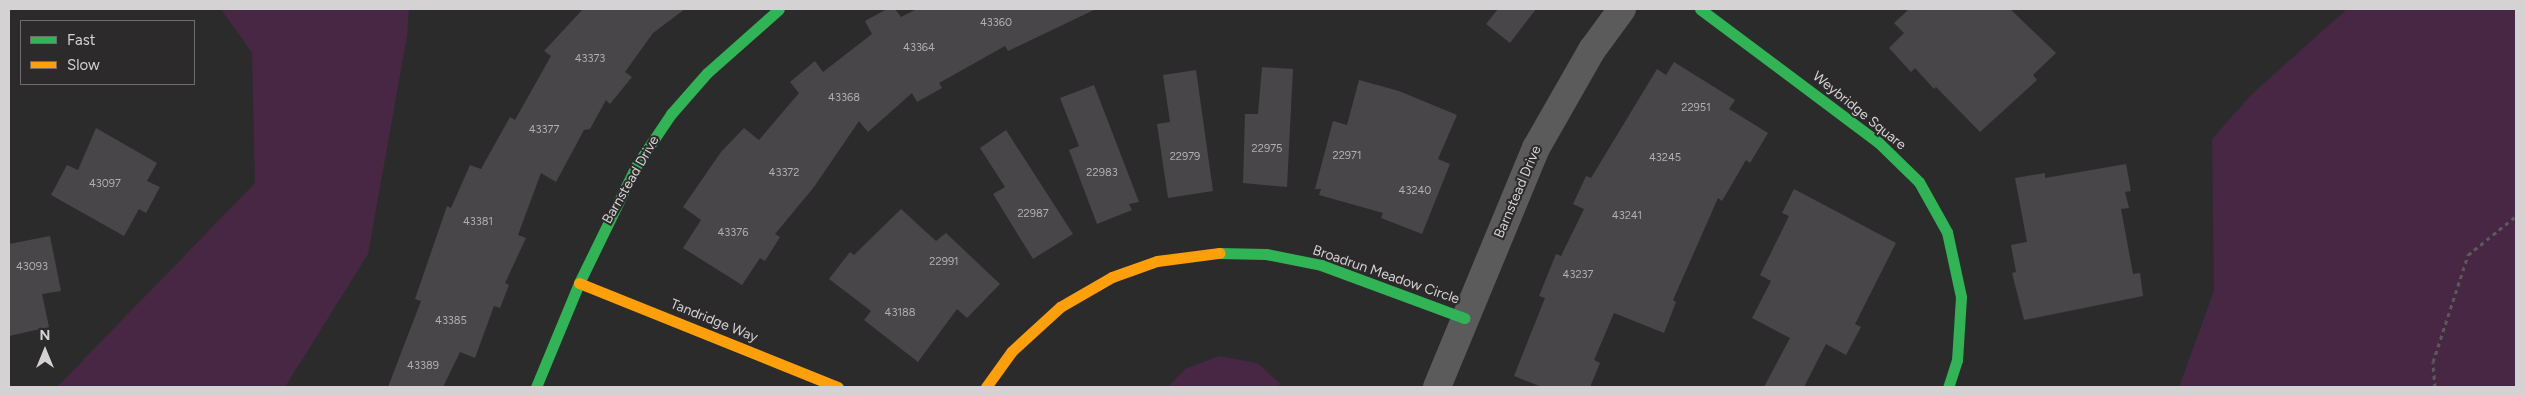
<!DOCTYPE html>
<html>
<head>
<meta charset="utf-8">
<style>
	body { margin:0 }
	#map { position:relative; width:2525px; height:396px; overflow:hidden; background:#2c2b2c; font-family:Figtree,sans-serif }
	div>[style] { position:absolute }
	.green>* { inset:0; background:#472743 }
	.building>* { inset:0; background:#484648 }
	.path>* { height:3px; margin-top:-1.5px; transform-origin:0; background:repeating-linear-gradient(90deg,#5a5a5a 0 4px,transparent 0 8px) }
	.street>* { height:28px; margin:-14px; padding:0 14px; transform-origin:14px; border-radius:14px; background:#5c5b5c }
	.fast>* { height:11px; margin:-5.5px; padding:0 5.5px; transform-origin:5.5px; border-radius:5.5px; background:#30b455 }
	.slow>* { height:11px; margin:-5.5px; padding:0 5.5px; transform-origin:5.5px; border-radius:5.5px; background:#ff9f0a }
	span { translate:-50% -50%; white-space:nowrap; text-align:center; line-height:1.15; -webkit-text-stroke:4px #2d2a2c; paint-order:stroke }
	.number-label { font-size:11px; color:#b1afb0 }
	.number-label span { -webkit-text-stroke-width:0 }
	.street-label { font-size:14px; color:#d4d2d3 }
	.frame { position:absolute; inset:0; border:10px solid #d4d2d3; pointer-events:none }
	.legend { position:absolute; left:20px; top:20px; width:175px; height:65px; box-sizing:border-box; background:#2d2a2c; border:1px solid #706d6f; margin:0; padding:6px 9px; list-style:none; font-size:15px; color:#d4d2d3 }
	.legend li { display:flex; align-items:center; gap:10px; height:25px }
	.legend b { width:25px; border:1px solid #706d6f }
	.north { position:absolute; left:20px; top:326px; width:50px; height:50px; -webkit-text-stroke:4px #2d2a2c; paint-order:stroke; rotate:0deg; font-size:14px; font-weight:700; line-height:20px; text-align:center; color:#d4d2d3 }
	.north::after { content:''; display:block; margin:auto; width:18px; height:22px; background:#d4d2d3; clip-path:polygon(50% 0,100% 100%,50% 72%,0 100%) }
</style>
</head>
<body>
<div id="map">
	<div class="green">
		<div style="clip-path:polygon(221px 9px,409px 9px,407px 36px,368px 254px,285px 387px,57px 387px,255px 183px,252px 53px)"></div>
		<div style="clip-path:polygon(2347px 9px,2516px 9px,2516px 387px,2179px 387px,2214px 291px,2212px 139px,2252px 94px)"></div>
		<div style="clip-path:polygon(1219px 356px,1257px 363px,1281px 384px,1275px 387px,1168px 387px,1185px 369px)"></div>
	</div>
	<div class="building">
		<div style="clip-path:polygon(583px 9px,685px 9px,653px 33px,625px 72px,632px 77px,610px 104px,606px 100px,590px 129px,584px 130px,556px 182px,541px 173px,518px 235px,526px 238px,505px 283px,509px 285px,500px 308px,494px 306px,475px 358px,460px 352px,443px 387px,388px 387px,421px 301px,415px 299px,447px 206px,451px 208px,470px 165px,481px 169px,510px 117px,515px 120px,551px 56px,544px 51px)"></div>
		<div style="clip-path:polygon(887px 9px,895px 9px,901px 17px,917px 9px,1096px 9px,1008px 51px,1005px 46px,939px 83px,942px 88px,917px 102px,912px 93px,868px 132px,859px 121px,814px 187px,775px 234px,780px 237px,765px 261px,760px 258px,742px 285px,683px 248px,701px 220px,683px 207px,721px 152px,744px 128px,759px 140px,799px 93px,790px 82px,815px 61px,823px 72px,872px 34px,865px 21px)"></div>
		<div style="clip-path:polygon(1498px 9px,1536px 9px,1510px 43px,1486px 24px)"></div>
		<div style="clip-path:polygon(1909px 9px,2010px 9px,2056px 53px,2033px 75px,2037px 80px,1980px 132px,1936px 87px,1934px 89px,1915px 68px,1911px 72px,1889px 48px,1904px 33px,1894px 23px)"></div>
		<div style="clip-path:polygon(1674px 62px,1735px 100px,1729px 109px,1768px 133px,1750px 163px,1746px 160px,1722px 201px,1718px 198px,1673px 300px,1676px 302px,1664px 333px,1614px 313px,1594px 360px,1600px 363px,1590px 387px,1542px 387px,1514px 376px,1545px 298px,1539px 296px,1556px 254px,1561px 256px,1584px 209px,1573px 204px,1586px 176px,1591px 178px,1657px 69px,1666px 75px)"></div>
		<div style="clip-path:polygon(1262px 67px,1293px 69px,1287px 187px,1243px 183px,1245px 114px,1258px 114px)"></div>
		<div style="clip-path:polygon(1196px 70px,1213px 191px,1168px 198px,1157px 124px,1170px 122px,1163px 75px)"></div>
		<div style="clip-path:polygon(1359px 80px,1399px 91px,1457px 115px,1438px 159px,1450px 164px,1422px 234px,1381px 218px,1383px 213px,1319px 195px,1321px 189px,1315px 189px,1333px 121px,1347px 125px)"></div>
		<div style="clip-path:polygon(1094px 85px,1139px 202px,1129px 204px,1132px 210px,1097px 224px,1069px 150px,1079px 146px,1060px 98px)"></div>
		<div style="clip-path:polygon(96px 128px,157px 163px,147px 181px,160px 187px,146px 213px,139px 209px,124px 236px,51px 195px,67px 165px,78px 170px)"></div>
		<div style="clip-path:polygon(1006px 130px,1073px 234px,1033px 259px,993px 194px,1005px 187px,980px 148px)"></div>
		<div style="clip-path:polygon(2126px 164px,2131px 191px,2125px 192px,2129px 208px,2121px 209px,2133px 274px,2140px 273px,2143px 296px,2024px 320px,2012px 273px,2016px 272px,2011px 245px,2027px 242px,2015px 178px,2045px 173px,2045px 178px)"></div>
		<div style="clip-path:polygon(1794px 189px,1896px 243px,1855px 324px,1861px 327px,1846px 355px,1826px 344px,1804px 387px,1764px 387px,1790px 338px,1752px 318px,1771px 281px,1760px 275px,1789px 216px,1782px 213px)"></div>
		<div style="clip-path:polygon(901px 209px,936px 241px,946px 233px,1000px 284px,967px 318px,957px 309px,918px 362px,864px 320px,871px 311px,829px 279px,850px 252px,854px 255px)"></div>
		<div style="clip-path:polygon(50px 236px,61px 291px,42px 294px,49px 327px,9px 336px,9px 244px)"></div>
	</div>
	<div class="path">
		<div style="left:2435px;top:387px;width:25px;rotate:-95deg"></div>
		<div style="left:2433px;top:362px;width:113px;rotate:-71.9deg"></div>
		<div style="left:2468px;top:255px;width:62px;rotate:-39.1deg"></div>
	</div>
	<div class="street">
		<div style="left:1437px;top:387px;width:259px;rotate:-67.5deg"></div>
		<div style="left:1536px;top:148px;width:113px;rotate:-60.3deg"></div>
		<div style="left:1592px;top:50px;width:51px;rotate:-53.8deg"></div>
	</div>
	<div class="fast">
		<div style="left:1700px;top:9px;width:222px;rotate:36.8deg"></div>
		<div style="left:1878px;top:142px;width:57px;rotate:44.3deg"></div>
		<div style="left:1919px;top:182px;width:57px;rotate:60.8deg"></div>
		<div style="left:1947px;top:232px;width:66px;rotate:77.8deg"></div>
		<div style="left:1961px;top:297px;width:63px;rotate:93.6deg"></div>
		<div style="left:1957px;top:360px;width:28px;rotate:108deg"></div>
		<div style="left:1219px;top:253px;width:47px;rotate:1.2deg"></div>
		<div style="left:1266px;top:254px;width:56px;rotate:11.3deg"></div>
		<div style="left:1321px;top:265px;width:153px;rotate:20.3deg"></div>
		<div style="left:536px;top:387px;width:113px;rotate:-67.5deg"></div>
		<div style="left:579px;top:283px;width:130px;rotate:-64deg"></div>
		<div style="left:636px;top:166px;width:63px;rotate:-56.1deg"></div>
		<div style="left:671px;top:114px;width:55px;rotate:-48.7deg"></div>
		<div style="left:707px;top:73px;width:96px;rotate:-41.6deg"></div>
	</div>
	<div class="slow">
		<div style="left:579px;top:283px;width:279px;rotate:21.9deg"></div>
		<div style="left:986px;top:387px;width:44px;rotate:-54.2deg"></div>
		<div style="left:1012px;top:351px;width:65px;rotate:-42.5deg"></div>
		<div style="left:1060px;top:307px;width:60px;rotate:-30deg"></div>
		<div style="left:1112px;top:277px;width:48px;rotate:-19.6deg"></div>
		<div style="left:1157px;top:261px;width:63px;rotate:-7.4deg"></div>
	</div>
	<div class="number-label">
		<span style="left:996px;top:23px">43360</span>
		<span style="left:919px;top:48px">43364</span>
		<span style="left:590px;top:59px">43373</span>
		<span style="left:844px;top:98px">43368</span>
		<span style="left:1696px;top:108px">22951</span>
		<span style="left:544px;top:130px">43377</span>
		<span style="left:1267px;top:149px">22975</span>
		<span style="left:1347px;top:156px">22971</span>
		<span style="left:1185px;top:157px">22979</span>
		<span style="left:1665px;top:158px">43245</span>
		<span style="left:784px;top:173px">43372</span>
		<span style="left:1102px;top:173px">22983</span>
		<span style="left:105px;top:184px">43097</span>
		<span style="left:1415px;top:191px">43240</span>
		<span style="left:1033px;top:214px">22987</span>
		<span style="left:1627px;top:216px">43241</span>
		<span style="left:478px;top:222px">43381</span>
		<span style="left:733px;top:233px">43376</span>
		<span style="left:944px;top:262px">22991</span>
		<span style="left:32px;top:267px">43093</span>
		<span style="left:1578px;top:275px">43237</span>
		<span style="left:900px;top:313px">43188</span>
		<span style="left:451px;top:321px">43385</span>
		<span style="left:423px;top:366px">43389</span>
	</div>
	<div class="street-label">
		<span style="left:1859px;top:111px;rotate:39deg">Weybridge Square</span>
		<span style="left:631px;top:180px;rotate:-60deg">Barnstead Drive</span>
		<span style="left:1518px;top:192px;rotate:-67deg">Barnstead Drive</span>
		<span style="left:1386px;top:275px;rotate:19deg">Broadrun Meadow Circle</span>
		<span style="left:714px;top:321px;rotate:22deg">Tandridge Way</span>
	</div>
	<div class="frame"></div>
	<ul class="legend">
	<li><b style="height:6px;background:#30b455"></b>Fast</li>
	<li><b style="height:6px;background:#ff9f0a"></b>Slow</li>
	</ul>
	<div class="north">N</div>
</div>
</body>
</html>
